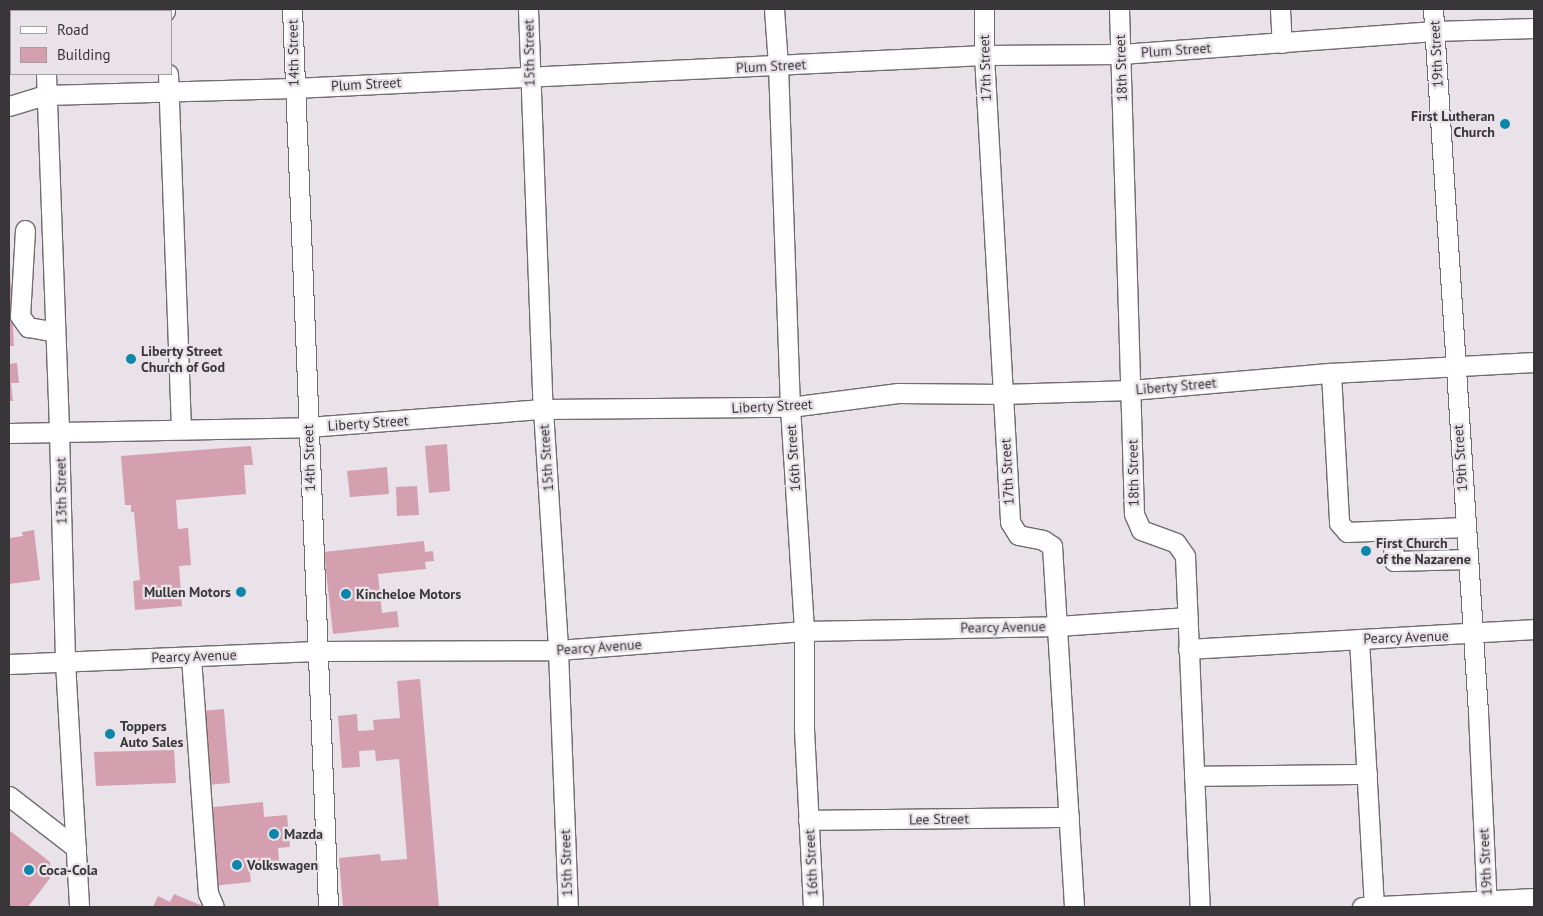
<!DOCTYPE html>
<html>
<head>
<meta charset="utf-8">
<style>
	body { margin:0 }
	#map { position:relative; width:1543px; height:916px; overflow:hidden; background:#e9e3e9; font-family:"PT Sans",sans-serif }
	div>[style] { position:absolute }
	.building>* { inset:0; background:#d49faf }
	.roads { filter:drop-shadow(1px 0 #706b70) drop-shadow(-1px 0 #706b70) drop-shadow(0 1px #706b70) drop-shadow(0 -1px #706b70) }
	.minor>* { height:19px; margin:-9.5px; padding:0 9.5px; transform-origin:9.5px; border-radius:9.5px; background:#fff }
	.dots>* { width:14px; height:14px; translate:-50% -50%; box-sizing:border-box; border:2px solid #e9e3e9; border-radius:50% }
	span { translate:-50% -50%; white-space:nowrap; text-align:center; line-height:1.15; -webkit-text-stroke:4.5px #e9e3e9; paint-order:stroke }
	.street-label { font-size:14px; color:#383639 }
	.poi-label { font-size:14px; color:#383639; font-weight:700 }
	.right { translate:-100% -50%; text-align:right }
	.left { translate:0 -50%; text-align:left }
	.frame { position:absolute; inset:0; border:10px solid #383639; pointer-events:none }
	.legend { position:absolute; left:10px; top:10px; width:162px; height:65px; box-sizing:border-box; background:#e9e3e9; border:1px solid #a29ea3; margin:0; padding:6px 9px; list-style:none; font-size:15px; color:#383639 }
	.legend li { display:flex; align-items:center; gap:10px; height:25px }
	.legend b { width:25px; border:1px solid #a29ea3 }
</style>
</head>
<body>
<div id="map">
	<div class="building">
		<div style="clip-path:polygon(9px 251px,14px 346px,9px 346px)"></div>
		<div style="clip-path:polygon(17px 363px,19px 383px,11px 383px,13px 401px,9px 401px,9px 364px)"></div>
		<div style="clip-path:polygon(447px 444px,450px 491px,429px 493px,425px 446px)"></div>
		<div style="clip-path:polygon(251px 446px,253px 465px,244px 465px,246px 494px,176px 500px,178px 529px,188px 528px,191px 565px,179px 566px,182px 606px,135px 610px,133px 581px,140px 580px,134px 512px,131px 512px,131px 505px,125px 505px,121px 456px)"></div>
		<div style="clip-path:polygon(387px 467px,389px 494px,350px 497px,347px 471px)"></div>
		<div style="clip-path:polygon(417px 486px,419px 515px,397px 516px,396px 487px)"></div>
		<div style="clip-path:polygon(34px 530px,40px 580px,9px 584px,9px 538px,23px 536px,22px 532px)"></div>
		<div style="clip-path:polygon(424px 541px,425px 552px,433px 551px,434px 561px,425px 562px,426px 569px,378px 574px,382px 613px,397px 611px,399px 627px,333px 634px,324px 552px)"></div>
		<div style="clip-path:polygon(420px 679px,439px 907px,343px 907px,339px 858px,380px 854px,381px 861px,407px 859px,399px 759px,376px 761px,375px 750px,359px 751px,360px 767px,342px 768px,338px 716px,357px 714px,358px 731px,374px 730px,373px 720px,400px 718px,397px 681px)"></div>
		<div style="clip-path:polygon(224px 709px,230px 783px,207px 785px,201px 711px)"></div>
		<div style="clip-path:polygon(174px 750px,176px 783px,96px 786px,94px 752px)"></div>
		<div style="clip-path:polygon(263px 802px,264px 817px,287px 815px,290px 847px,278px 848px,279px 861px,249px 864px,251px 882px,212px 886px,204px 808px)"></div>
		<div style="clip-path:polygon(9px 830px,50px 862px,51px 877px,28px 907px,9px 907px)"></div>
		<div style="clip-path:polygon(174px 894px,205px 907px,153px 907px,158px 896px,170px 902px)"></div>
	</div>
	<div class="roads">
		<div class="minor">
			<div style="left:43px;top:9px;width:2px;rotate:90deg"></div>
			<div style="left:165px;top:9px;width:2px;rotate:90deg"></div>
			<div style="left:292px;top:9px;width:899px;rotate:87.7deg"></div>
			<div style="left:528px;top:9px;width:400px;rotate:87.9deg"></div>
			<div style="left:543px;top:409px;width:241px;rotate:86.4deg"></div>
			<div style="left:558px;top:650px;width:257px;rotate:87.8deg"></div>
			<div style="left:774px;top:9px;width:56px;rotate:85.9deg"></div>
			<div style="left:778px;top:65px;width:342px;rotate:88deg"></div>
			<div style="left:790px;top:407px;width:224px;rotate:86.4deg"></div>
			<div style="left:804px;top:631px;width:98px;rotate:90deg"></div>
			<div style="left:804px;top:729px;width:178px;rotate:87.1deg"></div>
			<div style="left:984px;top:9px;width:46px;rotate:90deg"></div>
			<div style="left:984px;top:55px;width:468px;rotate:86.8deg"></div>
			<div style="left:1010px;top:522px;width:15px;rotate:58deg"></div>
			<div style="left:1018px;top:535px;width:25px;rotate:11deg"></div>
			<div style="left:1043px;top:540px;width:11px;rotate:34deg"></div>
			<div style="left:1052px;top:546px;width:362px;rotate:86.5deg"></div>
			<div style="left:1119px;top:9px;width:505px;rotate:88.3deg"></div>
			<div style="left:1134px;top:514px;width:17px;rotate:66deg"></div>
			<div style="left:1141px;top:530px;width:37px;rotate:20deg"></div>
			<div style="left:1176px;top:543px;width:16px;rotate:55deg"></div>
			<div style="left:1185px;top:556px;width:351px;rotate:87.6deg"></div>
			<div style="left:1280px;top:9px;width:34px;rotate:87deg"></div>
			<div style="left:1433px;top:9px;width:704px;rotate:86.34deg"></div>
			<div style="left:1478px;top:712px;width:195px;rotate:87.4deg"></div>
			<div style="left:46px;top:74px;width:357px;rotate:87.9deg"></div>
			<div style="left:59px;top:431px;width:231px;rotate:88.5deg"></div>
			<div style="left:65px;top:662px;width:245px;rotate:86.7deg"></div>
			<div style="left:168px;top:74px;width:354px;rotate:87.9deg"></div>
			<div style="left:9px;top:106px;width:39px;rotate:-17deg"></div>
			<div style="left:46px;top:95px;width:248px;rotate:-1.6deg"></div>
			<div style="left:294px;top:88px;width:691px;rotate:-2.74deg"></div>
			<div style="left:984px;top:55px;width:137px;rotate:-0.4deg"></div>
			<div style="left:1121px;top:54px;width:314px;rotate:-4.2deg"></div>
			<div style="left:1434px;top:31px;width:100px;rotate:-1.7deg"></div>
			<div style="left:25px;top:230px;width:86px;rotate:93.3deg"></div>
			<div style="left:20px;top:316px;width:14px;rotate:54deg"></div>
			<div style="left:28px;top:327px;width:27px;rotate:10deg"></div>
			<div style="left:1331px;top:373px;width:150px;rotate:86.9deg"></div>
			<div style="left:1339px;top:523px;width:12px;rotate:48deg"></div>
			<div style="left:1347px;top:532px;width:118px;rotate:-2.4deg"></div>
			<div style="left:9px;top:433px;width:299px;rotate:-1.1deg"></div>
			<div style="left:308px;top:427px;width:236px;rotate:-4.4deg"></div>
			<div style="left:543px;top:409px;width:247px;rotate:-0.5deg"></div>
			<div style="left:790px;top:407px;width:109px;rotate:-7.4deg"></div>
			<div style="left:898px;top:393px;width:104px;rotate:0.6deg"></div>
			<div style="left:1002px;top:394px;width:129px;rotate:-1.8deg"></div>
			<div style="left:1131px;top:390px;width:201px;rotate:-4.9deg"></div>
			<div style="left:1331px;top:373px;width:203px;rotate:-3.1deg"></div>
			<div style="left:1392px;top:531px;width:30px;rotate:86deg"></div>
			<div style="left:1394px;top:561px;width:73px;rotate:-1.6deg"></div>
			<div style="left:1359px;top:639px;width:268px;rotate:86.8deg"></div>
			<div style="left:1188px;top:649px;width:347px;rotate:-3.3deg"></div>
			<div style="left:191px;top:657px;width:237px;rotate:85.9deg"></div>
			<div style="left:208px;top:893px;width:15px;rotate:67deg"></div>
			<div style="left:9px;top:664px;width:308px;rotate:-2.4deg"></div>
			<div style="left:317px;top:651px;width:241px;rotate:-0.2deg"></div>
			<div style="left:558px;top:650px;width:247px;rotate:-4.4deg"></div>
			<div style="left:804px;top:631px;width:254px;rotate:-1.1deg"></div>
			<div style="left:1058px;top:626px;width:130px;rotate:-4deg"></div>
			<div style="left:1194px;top:776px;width:173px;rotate:-0.7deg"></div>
			<div style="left:9px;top:796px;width:85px;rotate:37.8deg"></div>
			<div style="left:808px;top:820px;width:261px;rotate:-0.7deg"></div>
			<div style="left:1362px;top:907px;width:172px;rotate:-3deg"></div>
		</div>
	</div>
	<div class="dots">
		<div style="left:1505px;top:124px;background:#0d86ab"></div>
		<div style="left:131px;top:359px;background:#0d86ab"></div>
		<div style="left:1366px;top:551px;background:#0d86ab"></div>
		<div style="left:241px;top:592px;background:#0d86ab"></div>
		<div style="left:346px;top:594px;background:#0d86ab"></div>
		<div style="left:110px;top:734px;background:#0d86ab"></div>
		<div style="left:274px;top:834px;background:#0d86ab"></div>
		<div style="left:237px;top:865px;background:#0d86ab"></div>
		<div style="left:29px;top:870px;background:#0d86ab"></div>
	</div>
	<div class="street-label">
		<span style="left:1176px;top:50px;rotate:-4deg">Plum Street</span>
		<span style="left:293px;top:53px;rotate:-91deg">14th Street</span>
		<span style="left:529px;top:53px;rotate:-91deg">15th Street</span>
		<span style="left:1436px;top:54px;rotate:-93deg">19th Street</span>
		<span style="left:771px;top:66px;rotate:-3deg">Plum Street</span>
		<span style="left:985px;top:68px;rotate:-92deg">17th Street</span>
		<span style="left:1121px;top:68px;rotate:-92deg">18th Street</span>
		<span style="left:366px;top:84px;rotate:-3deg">Plum Street</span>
		<span style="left:1176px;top:386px;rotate:-5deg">Liberty Street</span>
		<span style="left:772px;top:406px;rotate:-3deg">Liberty Street</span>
		<span style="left:368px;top:423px;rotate:-4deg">Liberty Street</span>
		<span style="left:309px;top:458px;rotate:-92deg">14th Street</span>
		<span style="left:546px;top:458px;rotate:-94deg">15th Street</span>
		<span style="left:793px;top:458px;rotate:-94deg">16th Street</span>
		<span style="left:1460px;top:458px;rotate:-94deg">19th Street</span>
		<span style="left:1007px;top:472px;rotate:-93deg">17th Street</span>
		<span style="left:1133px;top:473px;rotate:-91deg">18th Street</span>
		<span style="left:61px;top:491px;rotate:-91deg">13th Street</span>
		<span style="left:1003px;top:627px;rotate:-1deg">Pearcy Avenue</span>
		<span style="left:1406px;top:637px;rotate:-2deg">Pearcy Avenue</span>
		<span style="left:599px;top:647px;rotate:-4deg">Pearcy Avenue</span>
		<span style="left:194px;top:656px;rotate:-2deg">Pearcy Avenue</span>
		<span style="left:939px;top:819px;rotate:-1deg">Lee Street</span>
		<span style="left:1485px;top:862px;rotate:-93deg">19th Street</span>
		<span style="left:566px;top:863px;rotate:-92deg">15th Street</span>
		<span style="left:811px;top:863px;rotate:-93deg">16th Street</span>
	</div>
	<div class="poi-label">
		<span class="right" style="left:1495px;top:124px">First Lutheran<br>Church</span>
		<span class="left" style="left:141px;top:359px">Liberty Street<br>Church of God</span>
		<span class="left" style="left:1376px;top:551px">First Church<br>of the Nazarene</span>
		<span class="right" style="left:231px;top:592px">Mullen Motors</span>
		<span class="left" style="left:356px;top:594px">Kincheloe Motors</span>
		<span class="left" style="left:120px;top:734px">Toppers<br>Auto Sales</span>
		<span class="left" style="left:284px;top:834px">Mazda</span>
		<span class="left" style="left:247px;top:865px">Volkswagen</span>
		<span class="left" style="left:39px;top:870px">Coca-Cola</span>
	</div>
	<div class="frame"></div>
	<ul class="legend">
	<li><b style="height:6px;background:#fff"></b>Road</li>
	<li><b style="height:14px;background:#d49faf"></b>Building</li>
	</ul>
</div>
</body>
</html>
